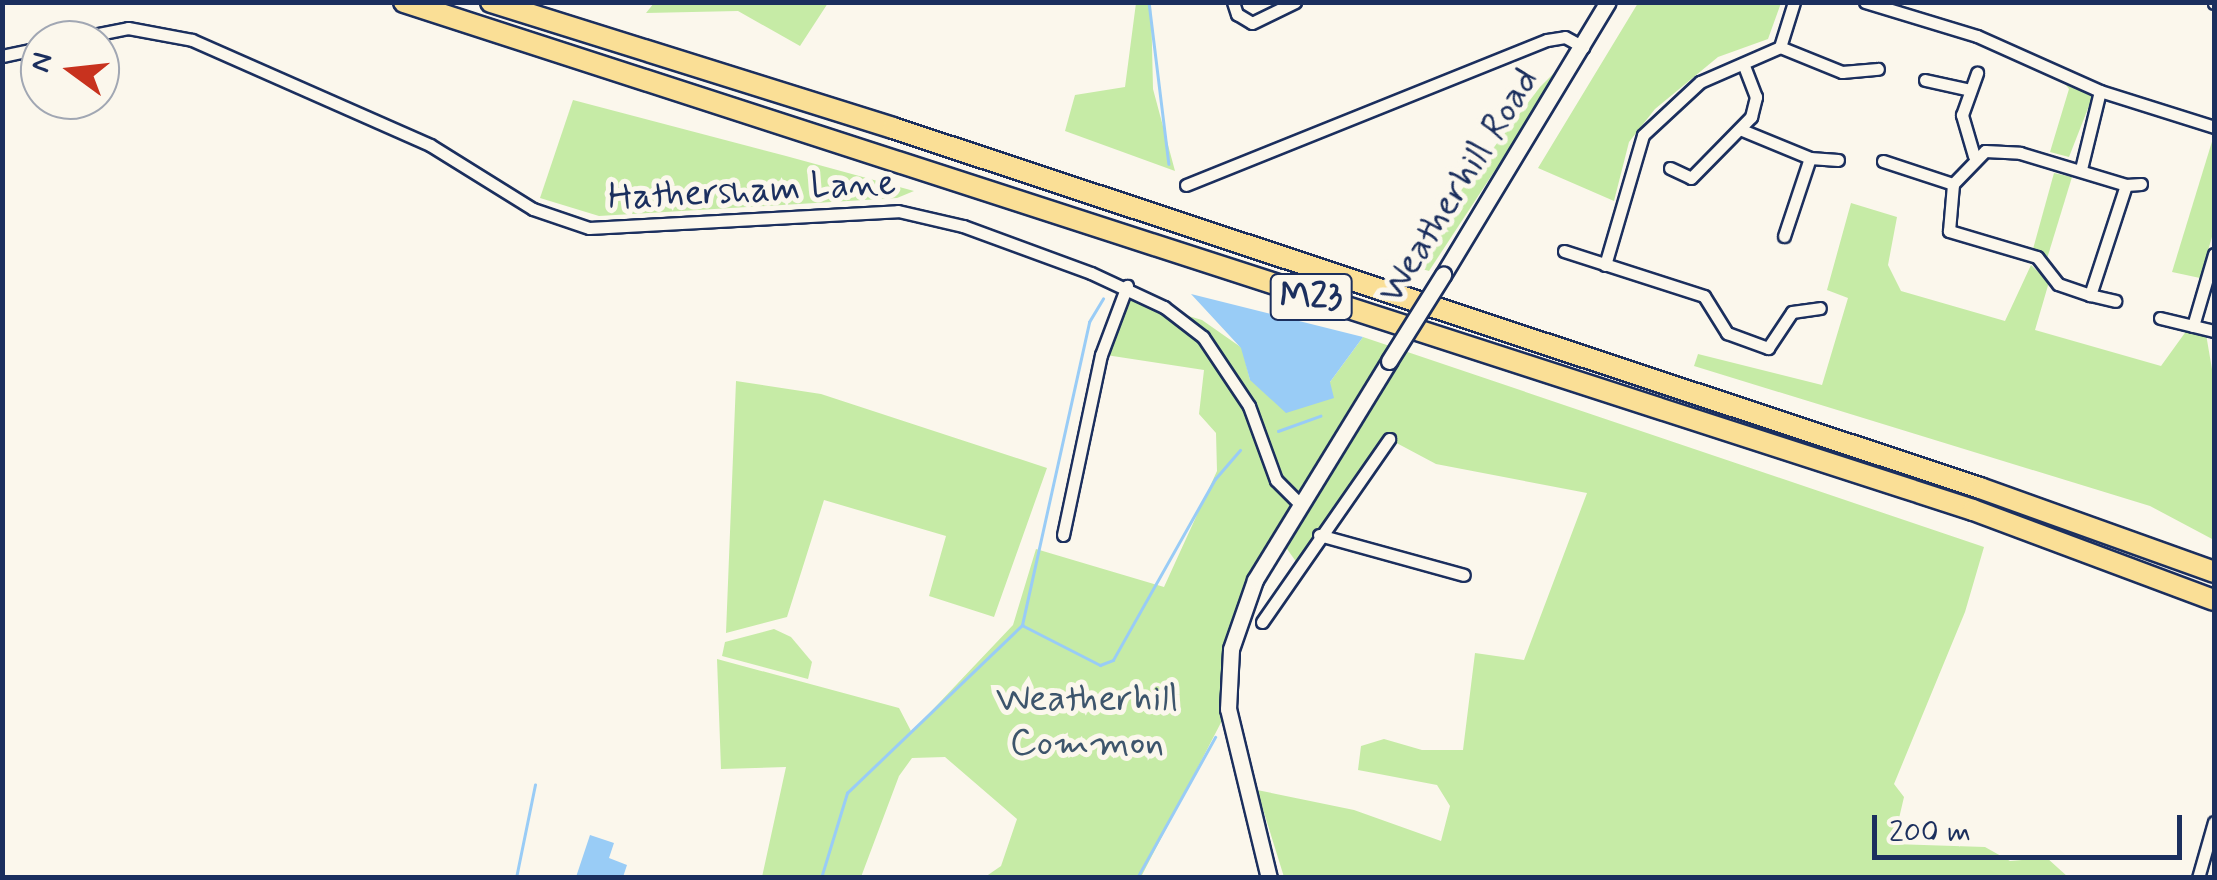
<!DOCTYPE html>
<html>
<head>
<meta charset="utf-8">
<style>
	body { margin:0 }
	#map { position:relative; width:2217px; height:880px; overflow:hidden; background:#fbf7ec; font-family:Mynerve,sans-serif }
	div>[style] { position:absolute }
	.green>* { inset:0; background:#c6eba6 }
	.water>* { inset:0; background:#99ccf6 }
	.stream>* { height:2.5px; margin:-1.25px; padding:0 1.25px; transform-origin:1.25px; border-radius:1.25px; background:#99ccf6 }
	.roads { filter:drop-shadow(2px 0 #1b2f5e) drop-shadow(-2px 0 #1b2f5e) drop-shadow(0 2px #1b2f5e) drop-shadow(0 -2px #1b2f5e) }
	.street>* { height:11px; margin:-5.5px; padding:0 5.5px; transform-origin:5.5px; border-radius:5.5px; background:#fbf7ec }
	.secondary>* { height:15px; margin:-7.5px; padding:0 7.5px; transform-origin:7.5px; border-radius:7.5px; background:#fbf7ec }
	.highway>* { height:20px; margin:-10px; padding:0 10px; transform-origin:10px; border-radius:10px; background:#fadf96 }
	.bridges { filter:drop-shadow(2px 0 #1b2f5e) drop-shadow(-2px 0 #1b2f5e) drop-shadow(0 2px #1b2f5e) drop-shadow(0 -2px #1b2f5e) }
	.secondary-bridge>* { height:15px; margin:-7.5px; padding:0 7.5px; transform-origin:7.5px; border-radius:7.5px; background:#fbf7ec }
	span { translate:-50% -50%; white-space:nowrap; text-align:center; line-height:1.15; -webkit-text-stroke:10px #fbf7ec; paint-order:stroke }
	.shield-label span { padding:2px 8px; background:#fbf7ec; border:2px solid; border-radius:8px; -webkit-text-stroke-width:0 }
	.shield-label { font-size:35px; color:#1b2f5e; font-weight:700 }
	.street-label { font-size:38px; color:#1b2f5e }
	.park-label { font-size:38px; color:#3d556c }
	.frame { position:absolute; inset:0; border:5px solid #1b2f5e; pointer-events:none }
	.north { position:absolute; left:20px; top:20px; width:100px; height:100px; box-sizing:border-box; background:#fbf7ec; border:2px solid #a1a7b3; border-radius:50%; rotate:285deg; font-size:28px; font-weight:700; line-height:40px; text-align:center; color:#1b2f5e }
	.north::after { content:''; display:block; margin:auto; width:35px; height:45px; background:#c8321e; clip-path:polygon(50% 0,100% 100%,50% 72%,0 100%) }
	.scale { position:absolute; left:1872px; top:815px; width:310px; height:45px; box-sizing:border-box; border:5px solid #1b2f5e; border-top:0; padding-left:12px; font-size:30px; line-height:35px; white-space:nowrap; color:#1b2f5e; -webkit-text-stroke:8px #fbf7ec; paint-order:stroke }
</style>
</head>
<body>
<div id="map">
	<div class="green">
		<div style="clip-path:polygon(654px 3px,654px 2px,828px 3px,800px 46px,738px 11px,646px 13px)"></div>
		<div style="clip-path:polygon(1136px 3px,1151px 3px,1153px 89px,1175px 171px,1065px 131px,1075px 95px,1125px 87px)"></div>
		<div style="clip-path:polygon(1638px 3px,1781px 3px,1768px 39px,1718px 57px,1655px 109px,1629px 142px,1614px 201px,1538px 168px)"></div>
		<div style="clip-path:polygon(1568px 59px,1429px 271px,1405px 264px,1540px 87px)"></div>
		<div style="clip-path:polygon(2057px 73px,2094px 93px,2069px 157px,2050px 152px,2069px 89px)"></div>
		<div style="clip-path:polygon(573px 100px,786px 156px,914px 191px,897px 198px,599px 216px,540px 198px)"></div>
		<div style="clip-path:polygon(2214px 135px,2214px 230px,2200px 278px,2172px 272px)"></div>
		<div style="clip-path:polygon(2054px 173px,2072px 177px,2046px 262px,2033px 249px)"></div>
		<div style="clip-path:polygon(1851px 203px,1897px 217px,1888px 265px,1901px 291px,2005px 321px,2031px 265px,2049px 282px,2035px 330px,2161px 366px,2187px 330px,2206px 334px,2214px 381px,2214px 540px,2150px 506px,1694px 366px,1698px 354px,1822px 385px,1848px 298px,1827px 290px)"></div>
		<div style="clip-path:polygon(1131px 299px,1202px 320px,1242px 348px,1250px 380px,1330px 382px,1363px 337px,1984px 547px,1965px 612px,1894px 784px,1904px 797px,1893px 844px,1985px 847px,2010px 861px,2047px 858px,2068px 877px,1284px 877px,1257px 790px,1354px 810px,1441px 841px,1450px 806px,1437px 785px,1358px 770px,1361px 746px,1384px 739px,1422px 750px,1463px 750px,1475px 653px,1524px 660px,1587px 493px,1436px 464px,1389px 439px,1297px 563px,1280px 539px,1242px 608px,1228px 709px,1141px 877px,985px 877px,1001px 866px,1017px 819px,945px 757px,912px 758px,899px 776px,861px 877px,762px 877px,786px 767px,721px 769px,717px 659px,899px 708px,911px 731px,902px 742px,1013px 625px,1036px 549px,1164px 587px,1217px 471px,1216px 433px,1199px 414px,1204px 370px,1106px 355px)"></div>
		<div style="clip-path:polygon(736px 381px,821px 394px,1047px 468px,994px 617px,929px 596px,946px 536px,824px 500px,787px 617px,726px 633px)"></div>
		<div style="clip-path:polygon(774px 629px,791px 637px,812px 662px,808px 679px,722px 656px,725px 642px)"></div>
	</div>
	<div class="water">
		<div style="clip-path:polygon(1191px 294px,1363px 337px,1330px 382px,1334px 398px,1286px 413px,1250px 380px,1241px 348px)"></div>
		<div style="clip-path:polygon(590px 835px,614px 843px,609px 858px,627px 865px,623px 877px,576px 877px)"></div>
	</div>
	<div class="stream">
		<div style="left:1149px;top:2px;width:163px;rotate:83deg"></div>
		<div style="left:1278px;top:431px;width:45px;rotate:-19.7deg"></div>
		<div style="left:1022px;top:625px;width:88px;rotate:27.1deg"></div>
		<div style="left:1100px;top:665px;width:14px;rotate:-21deg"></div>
		<div style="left:1113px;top:660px;width:208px;rotate:-60.6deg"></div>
		<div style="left:1215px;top:479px;width:38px;rotate:-49deg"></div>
		<div style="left:516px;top:878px;width:95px;rotate:-78.5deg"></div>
		<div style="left:821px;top:878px;width:89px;rotate:-73deg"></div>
		<div style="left:847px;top:793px;width:243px;rotate:-43.8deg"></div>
		<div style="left:1022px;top:625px;width:310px;rotate:-77.5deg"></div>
		<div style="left:1089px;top:322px;width:27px;rotate:-59deg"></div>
		<div style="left:1137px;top:878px;width:161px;rotate:-61deg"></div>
	</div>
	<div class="roads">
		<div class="street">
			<div style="left:1233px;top:2px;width:13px;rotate:72deg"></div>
			<div style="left:1237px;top:14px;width:17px;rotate:31deg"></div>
			<div style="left:1252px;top:23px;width:48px;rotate:-26deg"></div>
			<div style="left:1865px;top:2px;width:117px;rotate:16.9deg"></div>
			<div style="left:1977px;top:36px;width:135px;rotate:24.1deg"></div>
			<div style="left:2100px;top:91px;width:120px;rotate:17.5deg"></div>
			<div style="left:2214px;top:2px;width:1px;rotate:90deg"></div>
			<div style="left:68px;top:40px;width:61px;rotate:-11.3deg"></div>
			<div style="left:128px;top:28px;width:65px;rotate:10.6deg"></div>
			<div style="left:192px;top:40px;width:260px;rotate:23.8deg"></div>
			<div style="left:430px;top:145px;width:121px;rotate:31.9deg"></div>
			<div style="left:533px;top:209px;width:59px;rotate:18.7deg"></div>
			<div style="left:589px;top:228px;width:309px;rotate:-3.1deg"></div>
			<div style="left:898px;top:211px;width:67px;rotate:13deg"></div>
			<div style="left:963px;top:226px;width:136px;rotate:20.2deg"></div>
			<div style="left:1091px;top:273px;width:81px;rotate:25deg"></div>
			<div style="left:1164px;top:307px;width:49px;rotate:37.6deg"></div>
			<div style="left:1203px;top:337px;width:83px;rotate:56.3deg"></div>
			<div style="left:1249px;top:406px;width:79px;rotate:70deg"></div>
			<div style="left:1276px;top:480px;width:33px;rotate:45deg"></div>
			<div style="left:1780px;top:47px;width:67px;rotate:22deg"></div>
			<div style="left:1842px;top:72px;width:36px;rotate:-5deg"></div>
			<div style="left:2px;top:56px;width:39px;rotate:-12deg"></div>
			<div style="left:1925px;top:80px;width:46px;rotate:12.5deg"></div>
			<div style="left:1742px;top:130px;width:74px;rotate:22.4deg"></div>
			<div style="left:1810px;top:158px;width:28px;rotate:4deg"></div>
			<div style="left:1974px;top:156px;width:43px;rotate:-106.3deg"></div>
			<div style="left:1962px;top:115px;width:45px;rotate:-70.3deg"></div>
			<div style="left:1883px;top:161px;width:74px;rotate:18.2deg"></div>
			<div style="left:1670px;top:168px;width:23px;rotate:25deg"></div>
			<div style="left:1691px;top:178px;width:86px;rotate:-45.5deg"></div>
			<div style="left:1751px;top:117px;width:21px;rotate:-76deg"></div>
			<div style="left:1756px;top:97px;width:33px;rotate:-111deg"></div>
			<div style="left:2081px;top:169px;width:80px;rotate:-76.3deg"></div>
			<div style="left:1186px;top:185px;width:389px;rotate:-21.9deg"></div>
			<div style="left:1547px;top:40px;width:18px;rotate:-9deg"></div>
			<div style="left:1565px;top:37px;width:21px;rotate:29deg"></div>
			<div style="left:2126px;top:185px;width:116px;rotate:108.1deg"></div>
			<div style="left:2090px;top:295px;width:34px;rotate:-161deg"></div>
			<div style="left:2058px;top:284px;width:34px;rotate:-128deg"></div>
			<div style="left:2037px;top:257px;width:92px;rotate:-163.5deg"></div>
			<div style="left:1949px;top:231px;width:47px;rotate:-85.1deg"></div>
			<div style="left:1953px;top:184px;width:46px;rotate:-45.9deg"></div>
			<div style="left:1985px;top:151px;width:35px;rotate:3deg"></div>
			<div style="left:2020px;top:153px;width:111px;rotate:16.8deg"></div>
			<div style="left:2126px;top:185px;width:15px;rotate:-4deg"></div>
			<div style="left:1784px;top:236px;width:82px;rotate:-71.6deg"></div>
			<div style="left:1564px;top:251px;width:147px;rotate:17.8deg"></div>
			<div style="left:1704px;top:296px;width:44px;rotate:58.1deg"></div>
			<div style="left:1727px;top:333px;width:44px;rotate:20.1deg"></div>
			<div style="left:1768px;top:348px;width:43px;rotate:-56.3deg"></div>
			<div style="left:1792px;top:312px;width:28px;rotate:-8deg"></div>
			<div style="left:1605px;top:265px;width:135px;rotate:-73.7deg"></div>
			<div style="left:1643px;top:135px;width:78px;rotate:-42.9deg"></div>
			<div style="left:1700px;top:82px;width:87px;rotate:-23.6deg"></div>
			<div style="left:1780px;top:47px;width:47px;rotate:-72.7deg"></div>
			<div style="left:2090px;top:295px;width:26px;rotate:13deg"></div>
			<div style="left:2160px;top:318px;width:56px;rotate:13.5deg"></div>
			<div style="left:2193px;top:326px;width:75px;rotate:-73.7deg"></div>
			<div style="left:1063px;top:535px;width:184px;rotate:-78.1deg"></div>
			<div style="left:1101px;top:355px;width:74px;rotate:-69.4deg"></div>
			<div style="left:1319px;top:535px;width:150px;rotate:15.4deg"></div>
			<div style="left:1262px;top:622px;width:223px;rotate:-55.2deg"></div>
			<div style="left:2198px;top:878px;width:58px;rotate:-74.1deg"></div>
		</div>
		<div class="secondary">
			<div style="left:1443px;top:275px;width:319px;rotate:-58.9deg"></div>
			<div style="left:1269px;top:878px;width:174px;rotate:-103.6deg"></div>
			<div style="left:1228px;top:709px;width:60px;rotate:-87.1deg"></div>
			<div style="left:1231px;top:649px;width:73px;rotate:-70.8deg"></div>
			<div style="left:1255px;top:580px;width:257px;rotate:-58.5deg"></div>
		</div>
		<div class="highway">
			<div style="left:404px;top:2px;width:1649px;rotate:17.94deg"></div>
			<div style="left:1973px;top:510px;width:257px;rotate:20.5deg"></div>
			<div style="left:491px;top:2px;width:421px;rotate:17.4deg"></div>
			<div style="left:893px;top:128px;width:1145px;rotate:18.32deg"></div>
			<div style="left:1980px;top:488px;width:249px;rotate:19.7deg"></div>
		</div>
	</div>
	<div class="bridges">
		<div class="secondary-bridge">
			<div style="left:1389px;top:361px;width:102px;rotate:-57.9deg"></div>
		</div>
	</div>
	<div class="shield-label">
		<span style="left:1311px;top:297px">M23</span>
	</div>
	<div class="street-label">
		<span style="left:1459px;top:186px;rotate:-58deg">Weatherhill Road</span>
		<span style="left:752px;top:191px;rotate:-3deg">Hathersham Lane</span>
	</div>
	<div class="park-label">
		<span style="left:1087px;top:722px">Weatherhill<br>Common</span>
	</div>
	<div class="frame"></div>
	<div class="north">N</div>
	<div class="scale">200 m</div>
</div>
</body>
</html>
